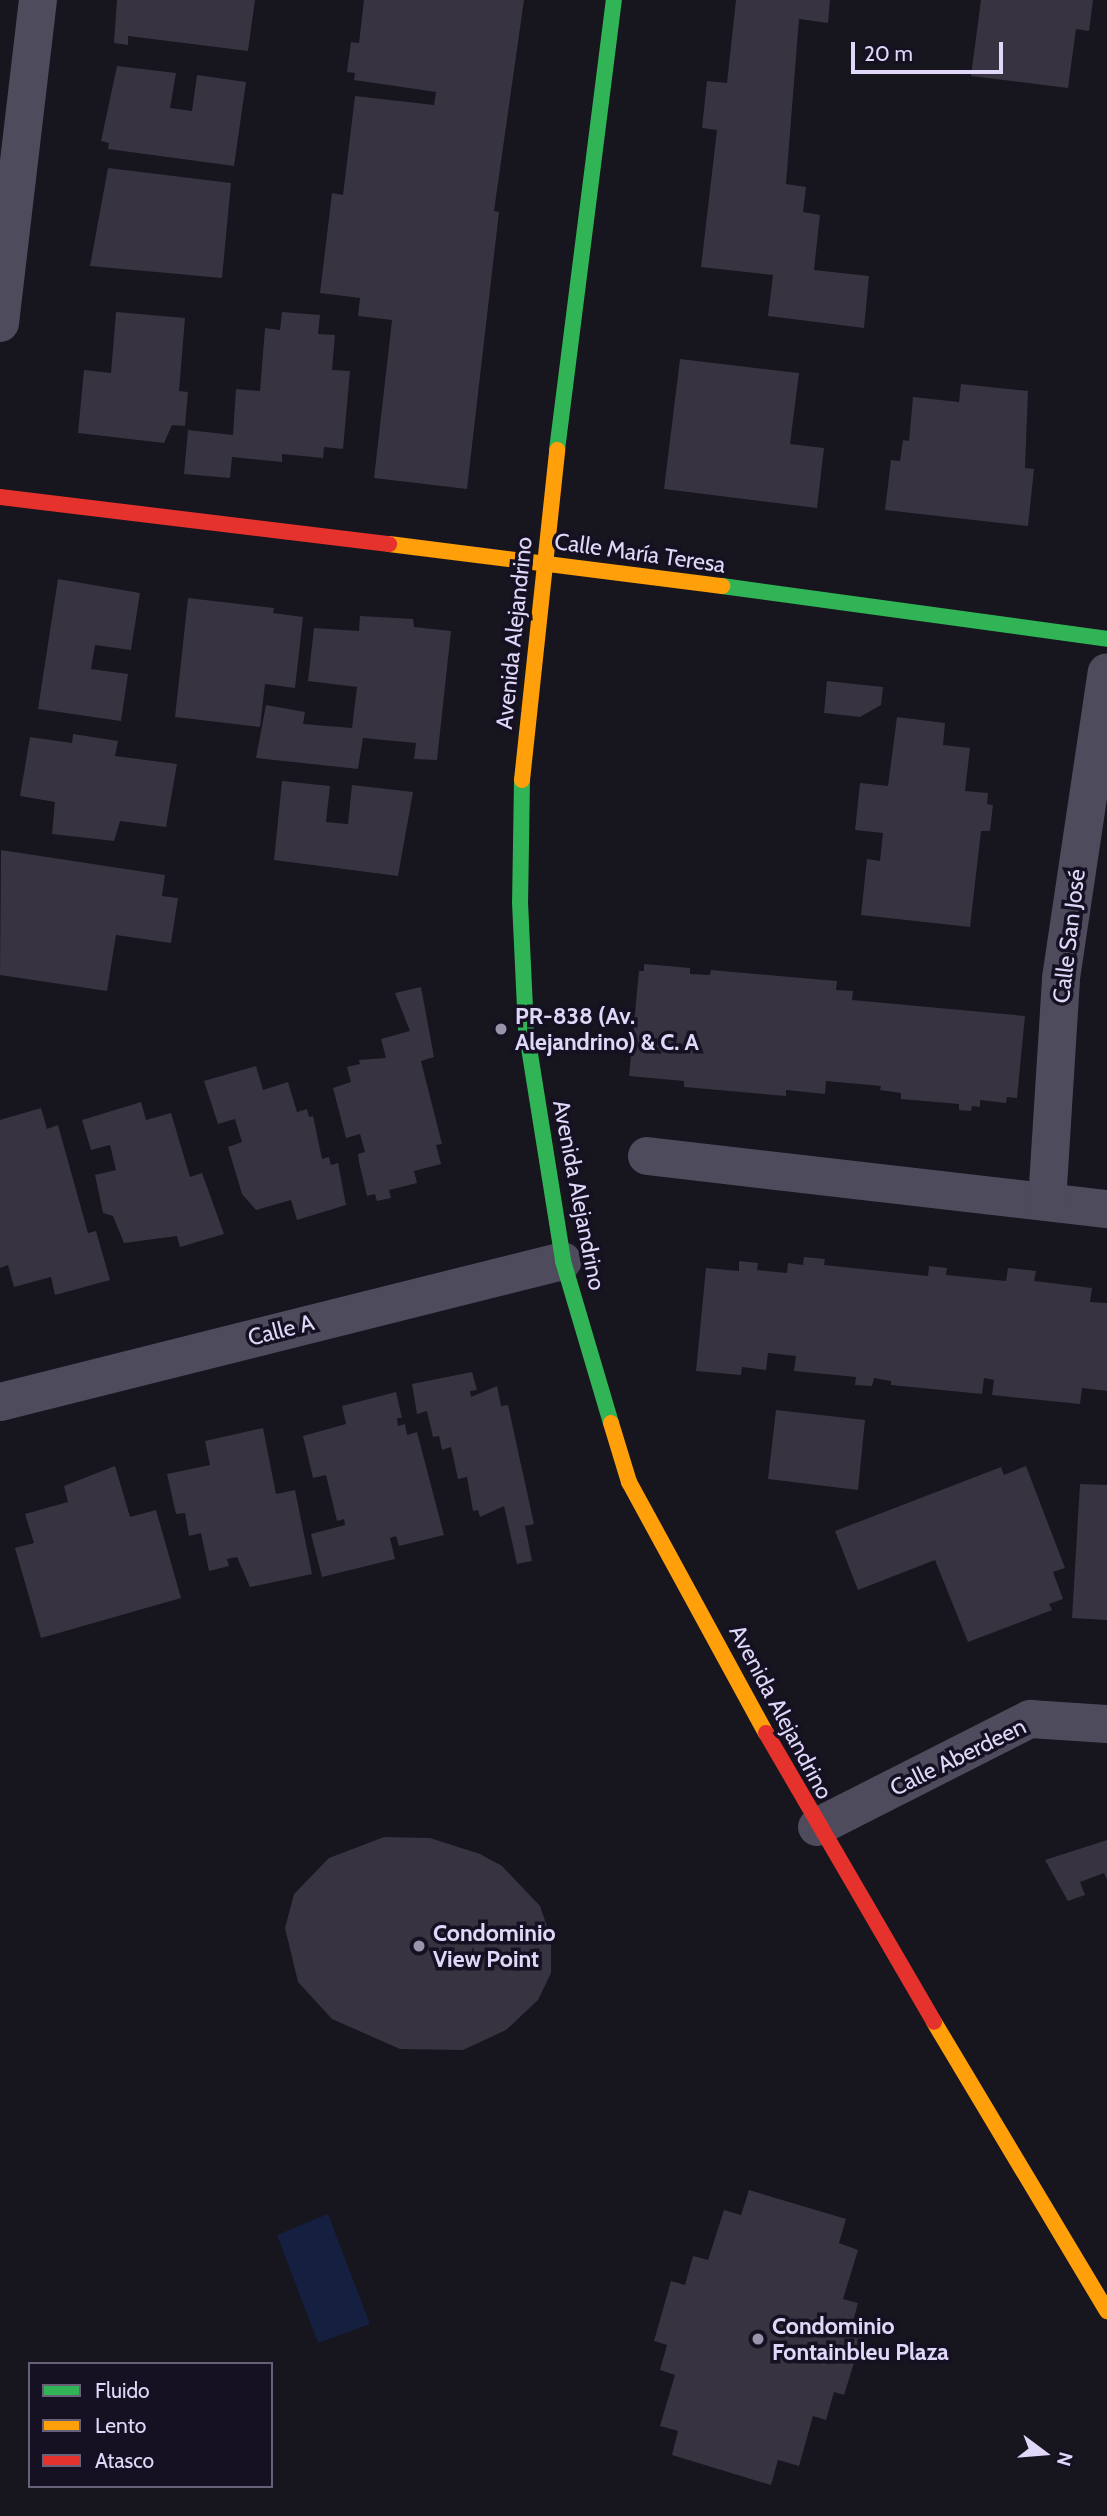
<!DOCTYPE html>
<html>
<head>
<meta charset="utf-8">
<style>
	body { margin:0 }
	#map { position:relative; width:1107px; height:2516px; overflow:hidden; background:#17151e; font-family:Cabin,sans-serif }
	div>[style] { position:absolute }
	.water>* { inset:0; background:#151f3f }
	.building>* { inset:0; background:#373340 }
	.street>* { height:38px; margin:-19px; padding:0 19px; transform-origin:19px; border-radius:19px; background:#4e4b5d }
	.fast>* { height:16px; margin:-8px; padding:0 8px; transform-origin:8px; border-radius:8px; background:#30b455 }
	.slow>* { height:16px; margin:-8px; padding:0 8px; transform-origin:8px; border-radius:8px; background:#ff9f0a }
	.jam>* { height:16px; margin:-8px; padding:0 8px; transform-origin:8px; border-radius:8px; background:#e5322d }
	.dots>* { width:19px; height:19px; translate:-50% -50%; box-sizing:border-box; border:4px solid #161122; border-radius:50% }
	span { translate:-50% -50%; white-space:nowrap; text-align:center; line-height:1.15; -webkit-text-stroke:7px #161122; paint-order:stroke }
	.street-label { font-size:23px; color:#e0d7f9 }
	.poi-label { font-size:23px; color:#e0d7f9; font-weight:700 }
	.left { translate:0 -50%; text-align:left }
	.legend { position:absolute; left:28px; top:2362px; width:245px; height:126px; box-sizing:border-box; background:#161122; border:2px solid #676078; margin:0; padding:9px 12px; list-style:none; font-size:21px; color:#e0d7f9 }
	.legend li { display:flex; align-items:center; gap:14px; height:35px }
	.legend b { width:35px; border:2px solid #676078 }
	.north { position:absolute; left:1009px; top:2418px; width:70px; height:70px; -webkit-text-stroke:5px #161122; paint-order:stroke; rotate:106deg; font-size:19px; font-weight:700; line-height:28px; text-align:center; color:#e0d7f9 }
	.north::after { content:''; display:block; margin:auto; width:24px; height:32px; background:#e0d7f9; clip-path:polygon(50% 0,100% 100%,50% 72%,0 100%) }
	.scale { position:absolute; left:851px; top:42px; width:152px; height:32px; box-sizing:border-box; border:4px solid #e0d7f9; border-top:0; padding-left:9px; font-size:21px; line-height:24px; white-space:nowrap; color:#e0d7f9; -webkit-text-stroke:5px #161122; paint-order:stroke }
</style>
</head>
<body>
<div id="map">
	<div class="water">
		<div style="clip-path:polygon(328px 2214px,370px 2324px,318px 2343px,277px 2235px)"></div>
	</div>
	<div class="building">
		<div style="clip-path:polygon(117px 0,255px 0,248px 51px,128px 36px,128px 45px,114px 43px)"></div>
		<div style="clip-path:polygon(364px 0,524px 0,494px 211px,499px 212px,467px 489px,374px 478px,392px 320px,358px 316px,360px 298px,320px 293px,332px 193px,343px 195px,355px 96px,434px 105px,436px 92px,354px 80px,355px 73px,347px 72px,351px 42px,359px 43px)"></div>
		<div style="clip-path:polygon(736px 0,830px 0,828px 23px,799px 19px,786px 184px,806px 187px,803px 212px,820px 215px,814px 270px,869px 276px,864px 328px,768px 316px,773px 275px,701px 267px,717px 130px,702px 128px,707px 81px,727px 83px)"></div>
		<div style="clip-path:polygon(981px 0,1093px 0,1089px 31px,1076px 29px,1068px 88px,971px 76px)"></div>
		<div style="clip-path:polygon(117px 66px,176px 73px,170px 108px,192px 111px,197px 75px,246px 82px,234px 166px,108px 149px,109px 143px,101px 141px)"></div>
		<div style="clip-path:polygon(108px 168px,231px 183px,222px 278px,90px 266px)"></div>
		<div style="clip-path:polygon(116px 312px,185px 318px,179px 391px,188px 392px,185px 426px,172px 425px,164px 443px,78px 433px,84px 370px,111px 373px)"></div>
		<div style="clip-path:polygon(282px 312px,320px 315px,318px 334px,335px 335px,332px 370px,350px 371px,343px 449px,324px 447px,323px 458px,282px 454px,282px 462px,232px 457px,230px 478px,184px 474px,188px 430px,233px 435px,236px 389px,260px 391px,265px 328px,280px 330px)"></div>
		<div style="clip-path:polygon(680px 359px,799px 373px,790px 444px,824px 448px,817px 508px,664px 489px)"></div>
		<div style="clip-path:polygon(961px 384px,1028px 391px,1025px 468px,1034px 469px,1028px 526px,885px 510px,891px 460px,900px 461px,903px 440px,909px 441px,913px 397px,959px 402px)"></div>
		<div style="clip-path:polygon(58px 579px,140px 593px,131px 650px,95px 645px,91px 669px,128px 674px,121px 721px,38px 709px)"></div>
		<div style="clip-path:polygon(188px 598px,274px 608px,273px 613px,303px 617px,295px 688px,265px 684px,260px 727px,175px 717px)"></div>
		<div style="clip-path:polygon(360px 616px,413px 619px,414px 627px,451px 631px,437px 760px,414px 759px,416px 743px,363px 738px,358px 769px,256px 758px,266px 705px,305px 712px,303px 724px,352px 728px,357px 687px,308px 681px,314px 628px,359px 631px)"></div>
		<div style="clip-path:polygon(827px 681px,883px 687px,881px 705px,860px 717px,824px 713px)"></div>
		<div style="clip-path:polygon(897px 717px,945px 723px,943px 745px,970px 748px,965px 791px,988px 793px,987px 804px,993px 805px,990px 831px,981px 831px,970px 927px,861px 915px,867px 859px,880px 861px,883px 833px,855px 830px,860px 783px,888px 786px)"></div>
		<div style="clip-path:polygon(73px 734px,118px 741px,115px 756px,177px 764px,166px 827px,120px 821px,114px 841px,52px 834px,55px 802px,20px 796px,30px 737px,72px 743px)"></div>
		<div style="clip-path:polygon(282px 781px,330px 786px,326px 822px,348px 824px,352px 785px,413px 792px,398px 876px,274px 860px)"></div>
		<div style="clip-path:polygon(1px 850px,165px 875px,162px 896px,178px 898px,171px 943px,116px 935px,107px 991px,0 975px)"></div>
		<div style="clip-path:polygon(644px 964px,690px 968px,690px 974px,710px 975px,711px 970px,837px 981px,836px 990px,853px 991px,852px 1000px,1025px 1016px,1017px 1098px,1007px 1097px,1006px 1103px,980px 1100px,980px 1107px,972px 1106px,971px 1111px,959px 1110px,959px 1104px,901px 1099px,901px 1093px,880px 1090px,881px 1086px,826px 1081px,825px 1094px,786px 1090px,786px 1096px,684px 1087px,684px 1081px,629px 1076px,639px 971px,644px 971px)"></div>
		<div style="clip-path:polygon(421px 987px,434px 1057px,421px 1061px,442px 1144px,436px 1145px,441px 1164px,414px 1171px,417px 1183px,389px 1190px,391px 1198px,377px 1201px,375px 1194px,367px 1196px,359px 1162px,358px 1154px,365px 1152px,360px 1134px,346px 1138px,333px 1088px,351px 1082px,347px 1067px,360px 1064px,359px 1060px,386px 1058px,381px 1039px,410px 1031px,395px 993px)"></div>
		<div style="clip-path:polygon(256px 1066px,263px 1090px,288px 1082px,297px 1112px,307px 1109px,309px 1117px,313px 1116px,322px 1159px,329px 1157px,331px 1165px,338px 1163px,346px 1205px,297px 1220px,291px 1200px,256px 1210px,242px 1194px,228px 1147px,242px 1142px,235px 1119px,218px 1124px,204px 1081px)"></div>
		<div style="clip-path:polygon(141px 1102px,146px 1120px,171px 1113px,190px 1177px,202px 1173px,224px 1234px,180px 1247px,177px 1236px,124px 1243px,113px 1216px,103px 1213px,95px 1175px,116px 1170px,110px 1145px,91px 1150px,82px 1120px)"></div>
		<div style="clip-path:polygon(41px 1108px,47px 1129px,58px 1125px,88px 1233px,96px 1231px,110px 1280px,55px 1295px,51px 1277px,14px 1287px,8px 1265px,0 1268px,0 1120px)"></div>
		<div style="clip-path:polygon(804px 1257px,825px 1259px,824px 1265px,928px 1276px,929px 1266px,947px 1268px,946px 1275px,1006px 1281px,1008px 1268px,1036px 1271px,1034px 1281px,1092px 1288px,1090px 1302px,1107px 1303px,1107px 1391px,1082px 1388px,1080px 1404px,992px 1395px,994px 1380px,984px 1378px,982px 1394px,891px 1385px,891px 1381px,874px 1378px,872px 1386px,855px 1385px,856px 1377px,794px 1371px,796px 1356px,768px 1353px,766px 1370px,742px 1367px,741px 1375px,696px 1371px,706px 1268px,739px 1271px,739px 1261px,758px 1263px,757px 1270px,787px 1273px,788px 1263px,803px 1265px)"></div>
		<div style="clip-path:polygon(472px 1372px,477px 1390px,470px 1391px,471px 1397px,497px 1386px,501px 1406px,508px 1405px,534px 1524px,525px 1526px,532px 1561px,517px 1564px,504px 1506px,480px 1517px,478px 1510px,473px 1511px,467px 1477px,458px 1479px,451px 1447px,442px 1450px,439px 1436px,433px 1437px,427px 1411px,417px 1414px,412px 1384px)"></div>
		<div style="clip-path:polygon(396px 1392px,402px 1418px,397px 1418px,398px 1426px,405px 1424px,407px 1435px,417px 1432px,444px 1535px,399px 1546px,396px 1536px,390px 1538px,395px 1559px,322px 1577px,311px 1534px,345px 1525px,344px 1519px,337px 1521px,326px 1475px,313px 1478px,303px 1436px,346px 1424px,342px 1406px)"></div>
		<div style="clip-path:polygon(776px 1410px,865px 1420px,858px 1490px,768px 1479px)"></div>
		<div style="clip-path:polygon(263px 1428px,276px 1494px,295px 1490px,312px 1574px,250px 1587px,237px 1557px,227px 1559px,229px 1566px,209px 1571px,201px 1533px,189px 1536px,185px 1513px,176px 1514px,167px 1474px,210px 1465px,205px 1441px)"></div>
		<div style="clip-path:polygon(115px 1466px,130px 1517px,156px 1510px,181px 1598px,41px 1638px,15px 1548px,34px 1543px,25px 1514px,68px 1502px,64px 1486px)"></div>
		<div style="clip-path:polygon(1026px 1466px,1065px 1568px,1053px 1572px,1063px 1599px,1049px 1604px,1052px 1610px,968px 1642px,935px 1560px,858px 1590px,835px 1531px,1001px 1467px,1004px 1475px)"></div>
		<div style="clip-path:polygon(1080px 1484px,1107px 1485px,1107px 1620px,1072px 1618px)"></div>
		<div style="clip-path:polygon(384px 1837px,430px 1838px,480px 1854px,502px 1866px,540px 1906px,551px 1938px,551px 1973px,538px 2000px,506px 2030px,463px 2050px,400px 2049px,332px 2019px,298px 1982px,285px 1928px,294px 1894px,329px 1858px)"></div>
		<div style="clip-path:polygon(1107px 1840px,1107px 1880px,1104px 1873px,1080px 1882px,1085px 1895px,1068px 1901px,1045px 1860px)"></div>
		<div style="clip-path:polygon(749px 2190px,846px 2219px,839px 2243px,858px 2250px,843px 2299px,858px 2303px,850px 2333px,862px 2337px,844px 2395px,834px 2392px,826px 2420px,813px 2416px,799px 2466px,778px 2460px,771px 2485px,672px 2455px,678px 2431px,660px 2426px,675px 2375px,660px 2370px,667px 2345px,654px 2341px,671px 2281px,685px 2285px,693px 2256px,708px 2260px,724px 2210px,741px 2215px)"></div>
	</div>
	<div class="street">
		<div style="left:0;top:323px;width:325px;rotate:-83.3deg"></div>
		<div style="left:647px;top:1156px;width:463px;rotate:6.6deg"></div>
		<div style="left:1047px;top:1202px;width:224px;rotate:-86.4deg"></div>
		<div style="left:1061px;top:978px;width:309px;rotate:-81.5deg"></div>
		<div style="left:0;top:1402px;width:580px;rotate:-14.06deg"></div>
		<div style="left:817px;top:1827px;width:239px;rotate:-26.9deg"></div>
		<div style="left:1030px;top:1719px;width:77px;rotate:3.7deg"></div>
	</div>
	<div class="fast">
		<div style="left:557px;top:450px;width:454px;rotate:-82.8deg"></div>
		<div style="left:722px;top:586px;width:389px;rotate:7.8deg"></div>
		<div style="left:522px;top:780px;width:122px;rotate:90.9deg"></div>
		<div style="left:520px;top:902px;width:127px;rotate:87.3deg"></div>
		<div style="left:526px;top:1029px;width:235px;rotate:80.9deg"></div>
		<div style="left:563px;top:1261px;width:169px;rotate:73.5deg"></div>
	</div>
	<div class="slow">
		<div style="left:389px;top:544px;width:336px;rotate:7.2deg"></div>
		<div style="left:522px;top:780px;width:332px;rotate:-83.9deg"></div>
		<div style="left:611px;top:1423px;width:62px;rotate:73deg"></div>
		<div style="left:629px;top:1482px;width:286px;rotate:61.4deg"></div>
		<div style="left:934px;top:2022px;width:337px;rotate:59.1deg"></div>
	</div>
	<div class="jam">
		<div style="left:0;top:497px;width:392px;rotate:6.9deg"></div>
		<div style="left:766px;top:1733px;width:334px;rotate:59.8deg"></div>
	</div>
	<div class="dots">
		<div style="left:501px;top:1029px;background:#9a93ac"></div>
		<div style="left:419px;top:1946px;background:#9a93ac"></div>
		<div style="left:758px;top:2339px;background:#9a93ac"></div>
	</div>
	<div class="street-label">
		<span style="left:640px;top:553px;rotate:8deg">Calle María Teresa</span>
		<span style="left:514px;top:633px;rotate:-84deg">Avenida Alejandrino</span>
		<span style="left:1069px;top:936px;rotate:-83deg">Calle San José</span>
		<span style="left:579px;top:1195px;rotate:79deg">Avenida Alejandrino</span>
		<span style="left:281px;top:1330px;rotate:-14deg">Calle A</span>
		<span style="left:781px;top:1712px;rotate:62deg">Avenida Alejandrino</span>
		<span style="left:958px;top:1757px;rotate:-26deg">Calle Aberdeen</span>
	</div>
	<div class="poi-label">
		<span class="left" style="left:515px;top:1029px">PR-838 (Av.<br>Alejandrino) &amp; C. A</span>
		<span class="left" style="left:433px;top:1946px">Condominio<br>View Point</span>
		<span class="left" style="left:772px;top:2339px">Condominio<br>Fontainbleu Plaza</span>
	</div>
	<ul class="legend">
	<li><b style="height:9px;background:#30b455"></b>Fluido</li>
	<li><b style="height:9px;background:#ff9f0a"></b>Lento</li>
	<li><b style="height:9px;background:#e5322d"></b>Atasco</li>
	</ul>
	<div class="north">N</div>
	<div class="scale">20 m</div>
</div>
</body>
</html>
